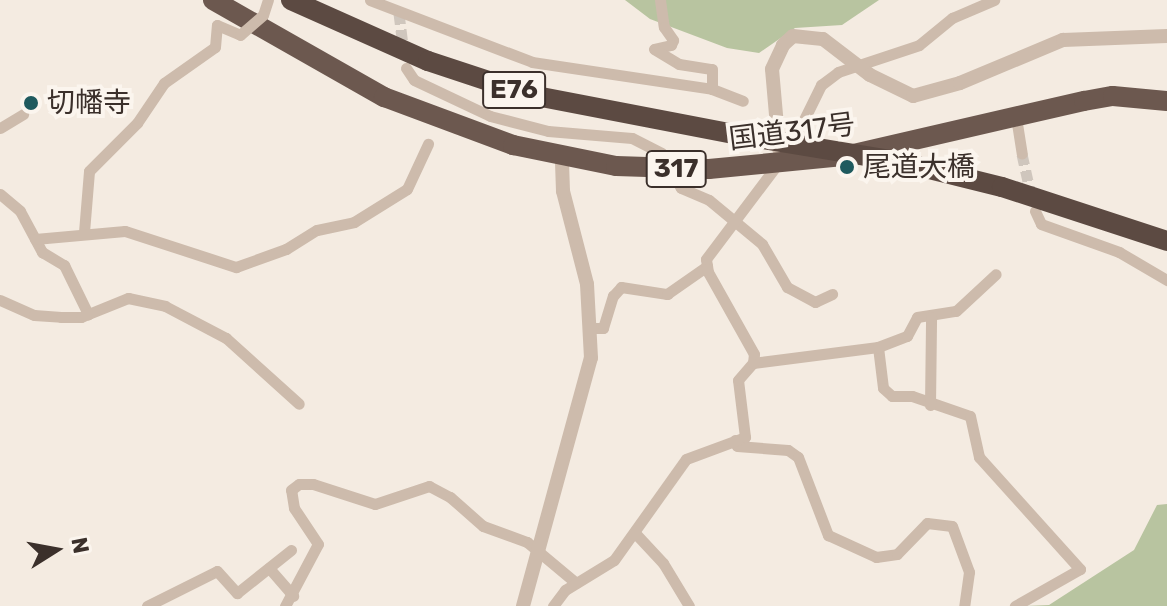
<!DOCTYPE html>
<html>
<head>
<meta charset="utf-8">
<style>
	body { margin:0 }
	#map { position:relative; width:1167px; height:606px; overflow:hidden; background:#f4ebe1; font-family:Rubik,"Noto Sans JP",sans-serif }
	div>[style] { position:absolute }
	.green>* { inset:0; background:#b8c4a0 }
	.minor-tunnel>* { height:11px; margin-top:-5.5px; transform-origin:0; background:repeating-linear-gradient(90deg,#cfc6bd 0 11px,transparent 0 16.5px) }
	.minor>* { height:11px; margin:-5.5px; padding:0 5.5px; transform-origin:5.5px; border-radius:5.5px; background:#cdbbac }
	.tertiary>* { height:14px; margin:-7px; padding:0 7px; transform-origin:7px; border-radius:7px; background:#cdbbac }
	.trunk>* { height:20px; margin:-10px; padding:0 10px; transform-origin:10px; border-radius:10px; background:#6c584f }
	.motorway>* { height:20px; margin:-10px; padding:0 10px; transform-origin:10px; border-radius:10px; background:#5c4a42 }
	.minor-bridge>* { height:11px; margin:-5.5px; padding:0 5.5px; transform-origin:5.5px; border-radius:5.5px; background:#cdbbac }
	.motorway-bridge>* { height:20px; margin:-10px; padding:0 10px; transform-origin:10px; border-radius:10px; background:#5c4a42 }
	.dots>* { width:22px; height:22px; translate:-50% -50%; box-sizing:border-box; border:4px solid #fbf5ee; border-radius:50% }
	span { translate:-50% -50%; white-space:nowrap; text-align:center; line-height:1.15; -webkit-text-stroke:8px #fbf5ee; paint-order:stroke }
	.shield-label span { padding:2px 6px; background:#fbf5ee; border:2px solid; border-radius:6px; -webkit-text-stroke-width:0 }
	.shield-label { font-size:26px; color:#3b302b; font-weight:700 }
	.poi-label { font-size:28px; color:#3b302b }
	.left { translate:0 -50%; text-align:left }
	.street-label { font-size:28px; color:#3b302b }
	.north { position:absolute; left:16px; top:510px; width:80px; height:80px; -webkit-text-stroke:6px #fbf5ee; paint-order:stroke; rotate:79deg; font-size:22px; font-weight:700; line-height:32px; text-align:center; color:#3b302b }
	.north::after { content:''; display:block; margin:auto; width:28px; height:36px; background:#3b302b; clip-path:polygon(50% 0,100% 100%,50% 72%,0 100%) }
</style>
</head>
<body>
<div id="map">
	<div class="green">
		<div style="clip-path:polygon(625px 0,879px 0,842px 25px,795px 28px,759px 53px,727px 48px,650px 19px)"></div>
		<div style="clip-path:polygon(1167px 504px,1167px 606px,1025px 606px,1049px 605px,1134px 550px,1157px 505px)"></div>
	</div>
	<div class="minor-tunnel">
		<div style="left:399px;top:13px;width:39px;rotate:83deg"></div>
		<div style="left:1022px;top:154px;width:46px;rotate:77.5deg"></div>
	</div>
	<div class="minor">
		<div style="left:370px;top:0;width:173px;rotate:20.9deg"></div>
		<div style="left:532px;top:62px;width:182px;rotate:8.5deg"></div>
		<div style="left:712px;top:89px;width:33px;rotate:21deg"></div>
		<div style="left:660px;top:0;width:27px;rotate:82deg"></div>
		<div style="left:664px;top:27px;width:16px;rotate:55deg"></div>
		<div style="left:673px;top:40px;width:5px;rotate:112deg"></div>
		<div style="left:671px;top:45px;width:17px;rotate:167deg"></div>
		<div style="left:654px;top:49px;width:29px;rotate:31deg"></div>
		<div style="left:679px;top:64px;width:33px;rotate:9deg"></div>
		<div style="left:712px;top:69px;width:20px;rotate:90deg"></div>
		<div style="left:263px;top:15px;width:16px;rotate:-72deg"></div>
		<div style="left:406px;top:68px;width:14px;rotate:56deg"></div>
		<div style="left:414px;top:80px;width:84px;rotate:25.3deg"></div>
		<div style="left:490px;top:116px;width:60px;rotate:14.5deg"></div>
		<div style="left:548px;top:131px;width:84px;rotate:4.8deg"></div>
		<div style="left:632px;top:138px;width:33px;rotate:27deg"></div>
		<div style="left:1016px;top:117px;width:37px;rotate:81deg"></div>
		<div style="left:0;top:128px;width:27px;rotate:-31deg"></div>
		<div style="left:792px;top:144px;width:66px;rotate:-63.8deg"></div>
		<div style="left:821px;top:85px;width:21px;rotate:-37deg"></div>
		<div style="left:838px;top:72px;width:85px;rotate:-18.4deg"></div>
		<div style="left:919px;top:45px;width:43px;rotate:-39.3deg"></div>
		<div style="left:952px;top:18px;width:46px;rotate:-23.2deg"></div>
		<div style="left:681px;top:188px;width:30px;rotate:23deg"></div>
		<div style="left:709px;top:200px;width:69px;rotate:39.7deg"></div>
		<div style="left:762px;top:244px;width:50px;rotate:59.8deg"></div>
		<div style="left:787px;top:287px;width:32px;rotate:28deg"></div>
		<div style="left:815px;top:302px;width:19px;rotate:-25deg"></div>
		<div style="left:0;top:194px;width:26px;rotate:40deg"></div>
		<div style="left:20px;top:211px;width:47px;rotate:61.8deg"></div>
		<div style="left:42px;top:252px;width:26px;rotate:31deg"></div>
		<div style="left:64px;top:265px;width:55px;rotate:63.9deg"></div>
		<div style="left:1035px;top:211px;width:14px;rotate:65deg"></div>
		<div style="left:1041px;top:224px;width:83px;rotate:19.7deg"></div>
		<div style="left:1119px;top:252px;width:56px;rotate:30.3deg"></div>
		<div style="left:84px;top:232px;width:61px;rotate:-85.3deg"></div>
		<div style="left:89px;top:171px;width:68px;rotate:-45deg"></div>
		<div style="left:137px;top:123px;width:48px;rotate:-56deg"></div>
		<div style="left:164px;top:83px;width:62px;rotate:-35.2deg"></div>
		<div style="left:215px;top:47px;width:22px;rotate:-85deg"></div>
		<div style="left:217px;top:25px;width:25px;rotate:23deg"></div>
		<div style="left:35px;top:239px;width:90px;rotate:-5.1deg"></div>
		<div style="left:125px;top:231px;width:117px;rotate:18deg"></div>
		<div style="left:236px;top:267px;width:53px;rotate:-19.8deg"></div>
		<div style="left:286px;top:249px;width:36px;rotate:-32deg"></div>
		<div style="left:317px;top:230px;width:38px;rotate:-12deg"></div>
		<div style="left:354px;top:222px;width:62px;rotate:-31.9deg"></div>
		<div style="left:407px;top:189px;width:50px;rotate:-65deg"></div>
		<div style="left:0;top:300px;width:37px;rotate:24deg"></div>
		<div style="left:34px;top:315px;width:27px;rotate:4deg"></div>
		<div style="left:61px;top:317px;width:20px"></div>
		<div style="left:81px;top:317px;width:51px;rotate:-22deg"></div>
		<div style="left:128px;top:298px;width:38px;rotate:12deg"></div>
		<div style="left:165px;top:306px;width:69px;rotate:27.7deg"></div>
		<div style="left:226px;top:338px;width:98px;rotate:42.1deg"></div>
		<div style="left:592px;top:328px;width:11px"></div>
		<div style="left:603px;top:328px;width:34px;rotate:-73deg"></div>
		<div style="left:613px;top:296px;width:12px;rotate:-48deg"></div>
		<div style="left:621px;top:287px;width:47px;rotate:8.7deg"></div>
		<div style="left:667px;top:294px;width:49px;rotate:-35deg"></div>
		<div style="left:878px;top:347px;width:41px;rotate:83deg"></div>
		<div style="left:883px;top:388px;width:12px;rotate:42deg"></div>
		<div style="left:892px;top:396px;width:20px"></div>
		<div style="left:912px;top:396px;width:61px;rotate:19deg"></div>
		<div style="left:970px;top:416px;width:42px;rotate:77.6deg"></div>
		<div style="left:979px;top:457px;width:151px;rotate:48deg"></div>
		<div style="left:1080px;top:569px;width:75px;rotate:150.4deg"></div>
		<div style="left:753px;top:363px;width:126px;rotate:-7.3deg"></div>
		<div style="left:878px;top:347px;width:31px;rotate:-21deg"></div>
		<div style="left:907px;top:336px;width:21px;rotate:-62deg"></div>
		<div style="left:917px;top:317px;width:39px;rotate:-9deg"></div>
		<div style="left:956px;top:311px;width:54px;rotate:-42.8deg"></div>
		<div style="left:930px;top:405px;width:88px;rotate:-89.3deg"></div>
		<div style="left:735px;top:440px;width:6px;rotate:72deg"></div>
		<div style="left:737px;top:446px;width:51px;rotate:4.5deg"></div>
		<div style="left:788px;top:450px;width:12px;rotate:35deg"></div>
		<div style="left:798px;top:457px;width:84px;rotate:69deg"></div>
		<div style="left:828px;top:535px;width:53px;rotate:24.6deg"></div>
		<div style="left:876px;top:557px;width:21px;rotate:-8deg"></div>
		<div style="left:897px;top:554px;width:43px;rotate:-45.9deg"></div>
		<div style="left:927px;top:523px;width:25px;rotate:7deg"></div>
		<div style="left:952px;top:526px;width:49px;rotate:69.7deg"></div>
		<div style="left:969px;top:572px;width:34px;rotate:98deg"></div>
		<div style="left:635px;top:533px;width:41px;rotate:47deg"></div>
		<div style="left:663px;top:563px;width:50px;rotate:58.8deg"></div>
		<div style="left:269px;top:568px;width:37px;rotate:49deg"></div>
		<div style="left:147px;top:606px;width:78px;rotate:-26.6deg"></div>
		<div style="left:217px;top:571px;width:30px;rotate:48deg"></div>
		<div style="left:237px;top:593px;width:69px;rotate:-38.5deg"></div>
		<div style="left:285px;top:606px;width:70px;rotate:-62deg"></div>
		<div style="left:318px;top:544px;width:43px;rotate:-123.7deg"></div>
		<div style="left:294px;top:508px;width:18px;rotate:-99deg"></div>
		<div style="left:291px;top:490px;width:10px;rotate:-37deg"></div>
		<div style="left:299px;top:484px;width:14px"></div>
		<div style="left:313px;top:484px;width:65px;rotate:17.9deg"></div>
		<div style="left:375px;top:504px;width:57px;rotate:-18.4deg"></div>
		<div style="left:429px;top:486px;width:24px;rotate:28deg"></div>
		<div style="left:450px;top:497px;width:44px;rotate:41.3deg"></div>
		<div style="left:483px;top:526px;width:47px;rotate:20deg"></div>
		<div style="left:527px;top:542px;width:64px;rotate:39.9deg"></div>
		<div style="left:553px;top:606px;width:20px;rotate:-53deg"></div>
		<div style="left:565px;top:590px;width:57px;rotate:-31.5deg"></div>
		<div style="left:614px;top:560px;width:124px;rotate:-54.5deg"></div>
		<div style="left:686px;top:459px;width:63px;rotate:-20.4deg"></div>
		<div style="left:745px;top:437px;width:57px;rotate:-97deg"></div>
		<div style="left:738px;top:380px;width:23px;rotate:-49deg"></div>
		<div style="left:753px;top:363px;width:9px;rotate:-84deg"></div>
		<div style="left:754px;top:354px;width:94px;rotate:-119.3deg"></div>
		<div style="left:708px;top:272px;width:13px;rotate:-99deg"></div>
		<div style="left:706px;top:259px;width:121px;rotate:-53deg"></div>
	</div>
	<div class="tertiary">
		<div style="left:779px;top:149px;width:80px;rotate:-95deg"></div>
		<div style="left:772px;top:69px;width:26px;rotate:-65deg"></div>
		<div style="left:783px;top:45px;width:13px;rotate:-42deg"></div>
		<div style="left:793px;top:36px;width:30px;rotate:6deg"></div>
		<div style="left:823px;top:39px;width:59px;rotate:37.5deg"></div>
		<div style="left:870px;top:75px;width:48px;rotate:26deg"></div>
		<div style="left:913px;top:96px;width:49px;rotate:-15.5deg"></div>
		<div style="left:960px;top:83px;width:112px;rotate:-22.7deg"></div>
		<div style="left:1063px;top:40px;width:104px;rotate:-2.2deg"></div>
		<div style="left:523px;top:606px;width:257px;rotate:-74.7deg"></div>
		<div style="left:591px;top:358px;width:74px;rotate:-93.1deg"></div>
		<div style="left:587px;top:284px;width:96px;rotate:-104.5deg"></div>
		<div style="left:563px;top:191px;width:33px;rotate:-92deg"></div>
	</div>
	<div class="trunk">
		<div style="left:213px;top:0;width:197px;rotate:29.6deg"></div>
		<div style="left:384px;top:97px;width:138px;rotate:20.4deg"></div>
		<div style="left:513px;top:145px;width:105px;rotate:11.5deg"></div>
		<div style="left:616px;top:166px;width:93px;rotate:1.8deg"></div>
		<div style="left:709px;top:169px;width:137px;rotate:-5.5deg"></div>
		<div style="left:845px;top:156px;width:245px;rotate:-13deg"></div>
		<div style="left:1084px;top:101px;width:29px;rotate:-10deg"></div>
		<div style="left:1113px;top:96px;width:54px;rotate:5.3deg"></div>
	</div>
	<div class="motorway">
		<div style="left:291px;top:0;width:150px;rotate:24deg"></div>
		<div style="left:428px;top:61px;width:108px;rotate:18.3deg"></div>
		<div style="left:531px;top:95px;width:223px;rotate:10.9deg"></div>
		<div style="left:897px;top:161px;width:108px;rotate:13.9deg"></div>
		<div style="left:1002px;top:187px;width:174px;rotate:18.1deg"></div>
	</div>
	<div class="minor-bridge">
		<div style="left:240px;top:35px;width:30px;rotate:-41deg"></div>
		<div style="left:661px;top:153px;width:40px;rotate:60.3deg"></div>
	</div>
	<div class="motorway-bridge">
		<div style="left:750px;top:137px;width:149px;rotate:9.3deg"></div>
	</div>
	<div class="dots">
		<div style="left:31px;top:103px;background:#1f5a5e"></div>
		<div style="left:847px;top:167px;background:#1f5a5e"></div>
	</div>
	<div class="shield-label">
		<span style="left:514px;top:90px">E76</span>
		<span style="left:676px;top:169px">317</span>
	</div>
	<div class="poi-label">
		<span class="left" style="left:47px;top:103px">切幡寺</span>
		<span class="left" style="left:863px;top:167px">尾道大橋</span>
	</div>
	<div class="street-label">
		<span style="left:792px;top:132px;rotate:-7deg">国道317号</span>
	</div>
	<div class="north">N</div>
</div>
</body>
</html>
